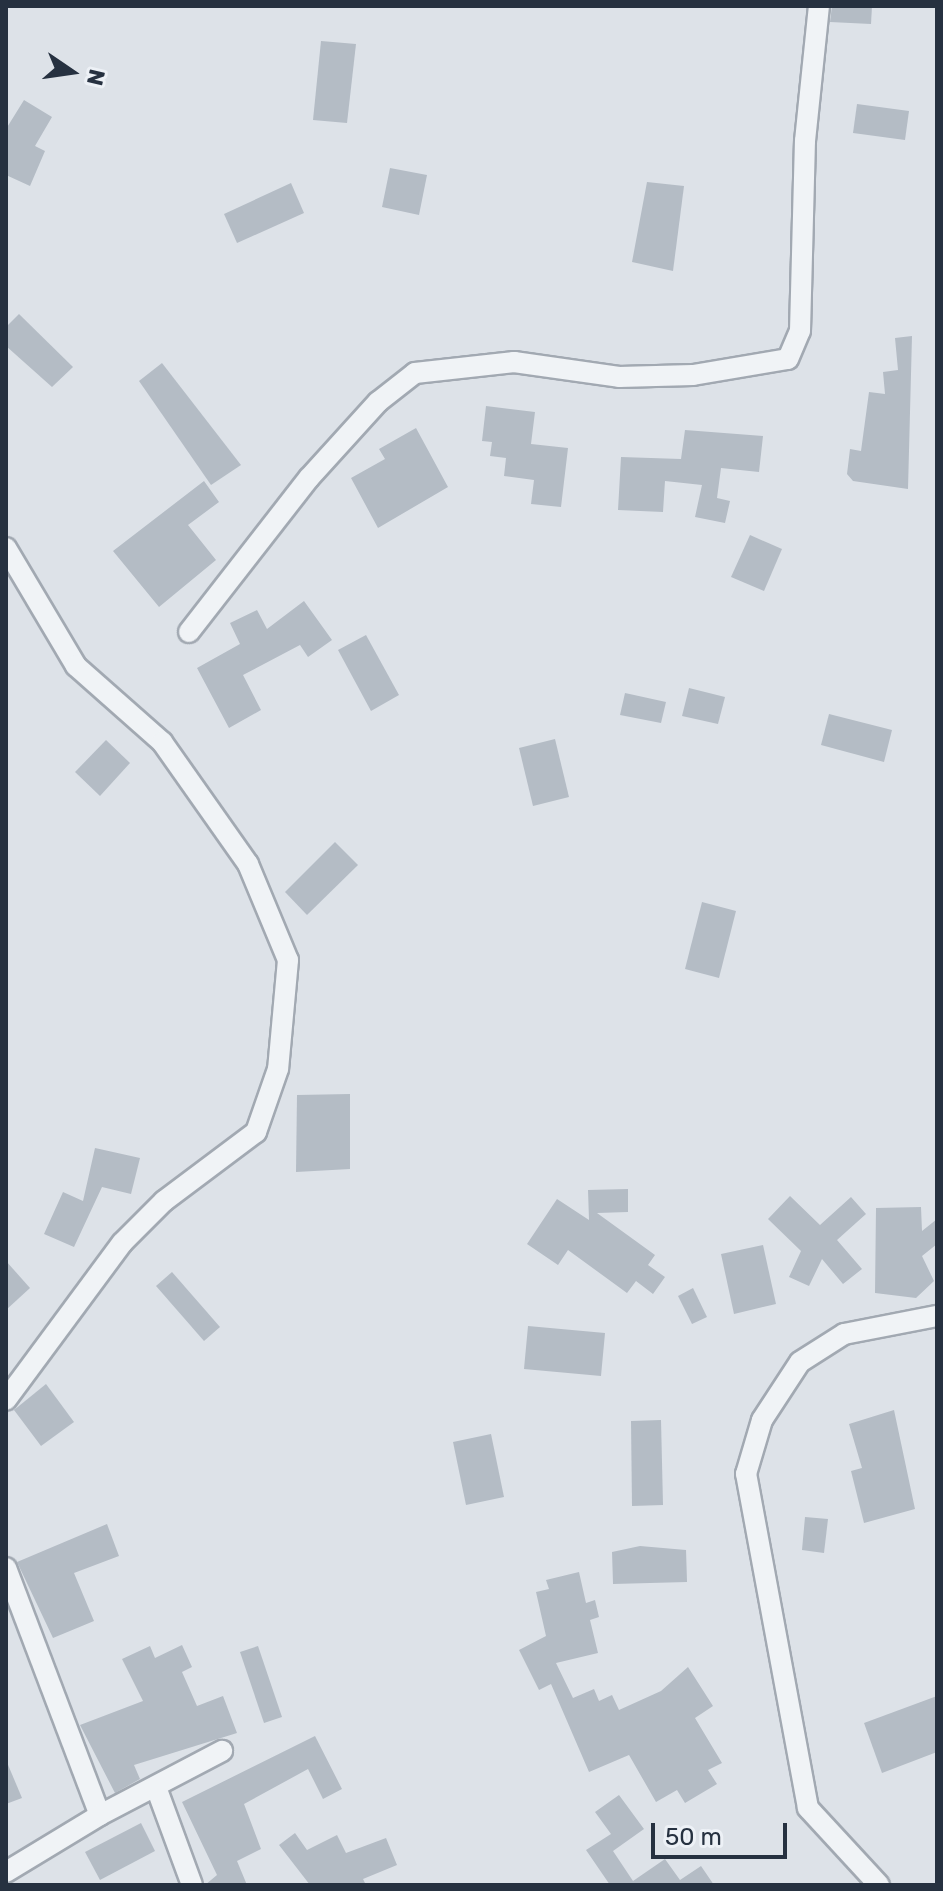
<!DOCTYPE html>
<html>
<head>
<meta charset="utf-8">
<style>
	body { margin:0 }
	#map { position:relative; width:943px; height:1891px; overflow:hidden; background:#dde2e8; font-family:Rubik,sans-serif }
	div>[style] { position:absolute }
	.building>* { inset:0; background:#b4bcc5 }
	.roads { filter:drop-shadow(2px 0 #a2a9b2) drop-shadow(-2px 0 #a2a9b2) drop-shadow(0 2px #a2a9b2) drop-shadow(0 -2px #a2a9b2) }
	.street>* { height:20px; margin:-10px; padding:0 10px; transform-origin:10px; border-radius:10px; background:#f0f3f6 }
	span { translate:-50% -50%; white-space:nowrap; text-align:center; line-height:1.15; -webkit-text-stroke:6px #edf1f6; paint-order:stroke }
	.frame { position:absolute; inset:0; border:8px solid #263140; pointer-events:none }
	.north { position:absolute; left:32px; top:32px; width:80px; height:80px; -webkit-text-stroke:6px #edf1f6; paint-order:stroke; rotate:103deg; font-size:22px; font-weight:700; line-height:32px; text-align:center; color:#263140 }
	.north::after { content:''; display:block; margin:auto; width:28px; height:36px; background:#263140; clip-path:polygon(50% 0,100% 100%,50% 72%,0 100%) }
	.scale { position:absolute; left:651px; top:1823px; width:136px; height:36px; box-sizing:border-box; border:4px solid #263140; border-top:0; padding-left:10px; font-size:24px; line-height:28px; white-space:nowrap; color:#263140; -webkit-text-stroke:6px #edf1f6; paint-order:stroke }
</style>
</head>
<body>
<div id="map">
	<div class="building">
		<div style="clip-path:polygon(832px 6px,872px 6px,871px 24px,830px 22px)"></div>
		<div style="clip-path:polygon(321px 41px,356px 44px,347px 123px,313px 120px)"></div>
		<div style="clip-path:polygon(24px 100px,52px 117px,35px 146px,45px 151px,30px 186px,6px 175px,6px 129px)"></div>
		<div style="clip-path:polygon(857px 104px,909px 111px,905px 140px,853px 133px)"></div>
		<div style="clip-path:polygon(390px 168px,427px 175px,419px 215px,382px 207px)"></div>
		<div style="clip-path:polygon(647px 182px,684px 186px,673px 271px,632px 262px)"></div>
		<div style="clip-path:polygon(291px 183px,304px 213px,237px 243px,224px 214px)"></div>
		<div style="clip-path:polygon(19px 314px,73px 367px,52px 387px,6px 346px,6px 327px)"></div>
		<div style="clip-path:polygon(912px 336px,908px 489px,853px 481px,847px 474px,850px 449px,861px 451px,869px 392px,885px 394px,883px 372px,898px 370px,895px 338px)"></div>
		<div style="clip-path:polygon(162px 363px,241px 465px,211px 485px,139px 381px)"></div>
		<div style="clip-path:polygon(486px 406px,535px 412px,531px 444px,568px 448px,561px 507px,531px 504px,534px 480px,504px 476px,506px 458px,490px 456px,492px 442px,482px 441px)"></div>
		<div style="clip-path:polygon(416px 428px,448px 487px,378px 528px,351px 478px,385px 459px,379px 449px)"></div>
		<div style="clip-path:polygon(685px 430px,763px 436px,759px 472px,721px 468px,717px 498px,730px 501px,725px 523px,695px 517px,702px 485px,665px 481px,663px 512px,618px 510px,621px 457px,681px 459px)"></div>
		<div style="clip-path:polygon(204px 481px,219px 502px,188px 525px,216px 560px,159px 607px,113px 551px)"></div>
		<div style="clip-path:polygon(750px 535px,782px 549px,764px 591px,731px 577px)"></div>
		<div style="clip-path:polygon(304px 601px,332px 640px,308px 657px,300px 645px,243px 675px,261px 710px,229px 728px,197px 668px,240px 644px,230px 623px,257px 610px,267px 629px)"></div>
		<div style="clip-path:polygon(366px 635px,399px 695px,371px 711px,338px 650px)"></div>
		<div style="clip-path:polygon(689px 688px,725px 697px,718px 724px,682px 716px)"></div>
		<div style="clip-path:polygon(625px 693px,666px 702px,661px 723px,620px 715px)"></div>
		<div style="clip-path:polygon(829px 714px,892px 730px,884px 762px,821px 745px)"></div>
		<div style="clip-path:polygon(555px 739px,569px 797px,533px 806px,519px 748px)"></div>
		<div style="clip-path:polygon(106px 740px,130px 763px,100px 796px,75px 772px)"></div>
		<div style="clip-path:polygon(335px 842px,358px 865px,307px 915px,285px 892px)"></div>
		<div style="clip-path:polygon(702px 902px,736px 911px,719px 978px,685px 969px)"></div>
		<div style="clip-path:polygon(350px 1094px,350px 1169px,296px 1172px,297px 1095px)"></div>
		<div style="clip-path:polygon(95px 1148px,140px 1158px,131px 1194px,102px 1187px,74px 1247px,44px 1234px,63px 1192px,83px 1201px)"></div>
		<div style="clip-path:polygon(628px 1189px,628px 1212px,597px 1213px,655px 1255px,648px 1265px,665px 1277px,653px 1294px,636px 1281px,627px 1293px,568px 1250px,558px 1265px,527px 1244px,557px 1199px,589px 1220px,588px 1190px)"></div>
		<div style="clip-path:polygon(790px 1196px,820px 1225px,851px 1197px,866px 1214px,837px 1240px,862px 1269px,843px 1284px,822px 1259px,809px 1286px,789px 1277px,801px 1251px,768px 1219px)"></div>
		<div style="clip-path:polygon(921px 1207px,922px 1231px,937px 1219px,937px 1244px,922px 1256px,934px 1281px,916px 1298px,875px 1293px,876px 1208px)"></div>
		<div style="clip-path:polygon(763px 1245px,776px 1304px,734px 1314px,721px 1254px)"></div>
		<div style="clip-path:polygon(6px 1261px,30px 1288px,6px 1310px)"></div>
		<div style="clip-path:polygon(172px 1272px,220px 1327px,204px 1341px,156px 1286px)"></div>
		<div style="clip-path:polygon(693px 1288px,707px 1317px,692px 1324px,678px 1296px)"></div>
		<div style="clip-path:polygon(528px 1326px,605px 1333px,601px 1376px,524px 1369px)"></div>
		<div style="clip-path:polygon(46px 1384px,74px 1422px,41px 1446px,14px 1410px)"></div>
		<div style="clip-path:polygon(894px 1410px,915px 1509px,864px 1523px,851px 1471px,862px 1468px,849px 1424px)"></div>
		<div style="clip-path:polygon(661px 1420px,663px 1505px,632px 1506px,631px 1421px)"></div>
		<div style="clip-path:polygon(491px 1434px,504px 1497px,466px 1505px,453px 1442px)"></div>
		<div style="clip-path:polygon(805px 1517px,828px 1519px,824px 1553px,802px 1550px)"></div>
		<div style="clip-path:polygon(107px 1524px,119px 1556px,74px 1573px,94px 1621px,53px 1638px,17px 1562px)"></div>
		<div style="clip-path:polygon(640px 1546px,686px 1550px,687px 1582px,613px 1584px,612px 1552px)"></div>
		<div style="clip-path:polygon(579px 1572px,586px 1603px,595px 1600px,599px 1617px,590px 1620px,598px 1653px,556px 1663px,573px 1698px,594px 1689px,599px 1701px,612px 1695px,619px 1710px,661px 1691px,688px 1667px,713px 1706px,695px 1718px,722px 1763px,708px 1770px,717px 1784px,685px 1803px,677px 1790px,656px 1802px,629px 1755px,589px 1772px,551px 1684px,539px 1690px,519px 1650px,546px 1636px,536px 1592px,549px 1589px,546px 1580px)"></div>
		<div style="clip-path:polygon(182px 1645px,192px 1667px,182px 1672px,197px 1706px,223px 1696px,237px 1733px,134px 1765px,140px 1779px,115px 1793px,80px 1725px,143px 1701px,122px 1659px,150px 1646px,155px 1658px)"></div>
		<div style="clip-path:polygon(258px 1646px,282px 1717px,264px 1723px,240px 1652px)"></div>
		<div style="clip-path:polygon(937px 1696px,937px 1752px,882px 1773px,864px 1723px)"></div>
		<div style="clip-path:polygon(315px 1736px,342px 1789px,323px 1799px,308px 1769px,244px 1804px,261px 1849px,237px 1861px,247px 1885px,205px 1885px,217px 1875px,182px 1802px)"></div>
		<div style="clip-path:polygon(6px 1760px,22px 1798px,6px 1804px)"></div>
		<div style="clip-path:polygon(619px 1795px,644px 1829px,613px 1851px,633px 1881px,665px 1859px,680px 1880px,701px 1866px,714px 1885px,610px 1885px,586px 1850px,611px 1834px,595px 1812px)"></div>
		<div style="clip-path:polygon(141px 1823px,155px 1851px,100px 1880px,85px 1852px)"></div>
		<div style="clip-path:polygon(295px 1833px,307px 1850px,337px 1835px,346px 1853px,386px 1838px,397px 1865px,363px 1879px,366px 1885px,310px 1885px,279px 1845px)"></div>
	</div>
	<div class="roads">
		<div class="street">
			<div style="left:6px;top:548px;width:137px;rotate:59.3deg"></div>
			<div style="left:76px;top:666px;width:115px;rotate:41.5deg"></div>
			<div style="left:162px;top:742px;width:149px;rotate:54.8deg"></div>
			<div style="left:248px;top:864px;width:104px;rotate:67.4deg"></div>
			<div style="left:288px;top:960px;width:109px;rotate:95.2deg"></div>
			<div style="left:278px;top:1069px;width:67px;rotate:109.2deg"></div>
			<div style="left:256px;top:1132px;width:115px;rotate:143.1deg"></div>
			<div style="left:164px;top:1201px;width:59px;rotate:135deg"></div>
			<div style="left:122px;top:1243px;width:195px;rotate:126.5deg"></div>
			<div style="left:189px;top:632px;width:195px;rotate:-52.1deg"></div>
			<div style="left:309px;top:478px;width:103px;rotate:-47.8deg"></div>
			<div style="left:378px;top:402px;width:47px;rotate:-38.1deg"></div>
			<div style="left:415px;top:373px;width:100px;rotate:-6.3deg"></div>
			<div style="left:514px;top:362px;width:106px;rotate:8.1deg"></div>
			<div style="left:619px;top:377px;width:74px;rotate:-1.5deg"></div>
			<div style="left:693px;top:375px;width:96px;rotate:-9.6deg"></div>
			<div style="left:788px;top:359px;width:30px;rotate:-67deg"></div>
			<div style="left:800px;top:331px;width:190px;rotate:-88.5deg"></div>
			<div style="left:805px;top:141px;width:136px;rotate:-84.1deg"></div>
			<div style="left:6px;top:1568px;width:264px;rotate:69.2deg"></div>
			<div style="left:100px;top:1815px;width:138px;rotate:-27.7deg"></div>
			<div style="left:156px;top:1787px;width:104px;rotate:69.8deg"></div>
			<div style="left:6px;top:1872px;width:110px;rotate:-31.2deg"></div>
			<div style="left:879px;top:1885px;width:105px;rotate:-132.7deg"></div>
			<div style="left:808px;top:1808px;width:340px;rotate:-100.5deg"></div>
			<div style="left:746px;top:1474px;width:56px;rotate:-73.5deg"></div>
			<div style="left:762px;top:1420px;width:69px;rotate:-56.8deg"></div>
			<div style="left:800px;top:1362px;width:52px;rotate:-32.5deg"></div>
			<div style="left:844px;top:1334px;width:95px;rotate:-11deg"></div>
		</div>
	</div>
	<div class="frame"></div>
	<div class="north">N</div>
	<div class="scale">50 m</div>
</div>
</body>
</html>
